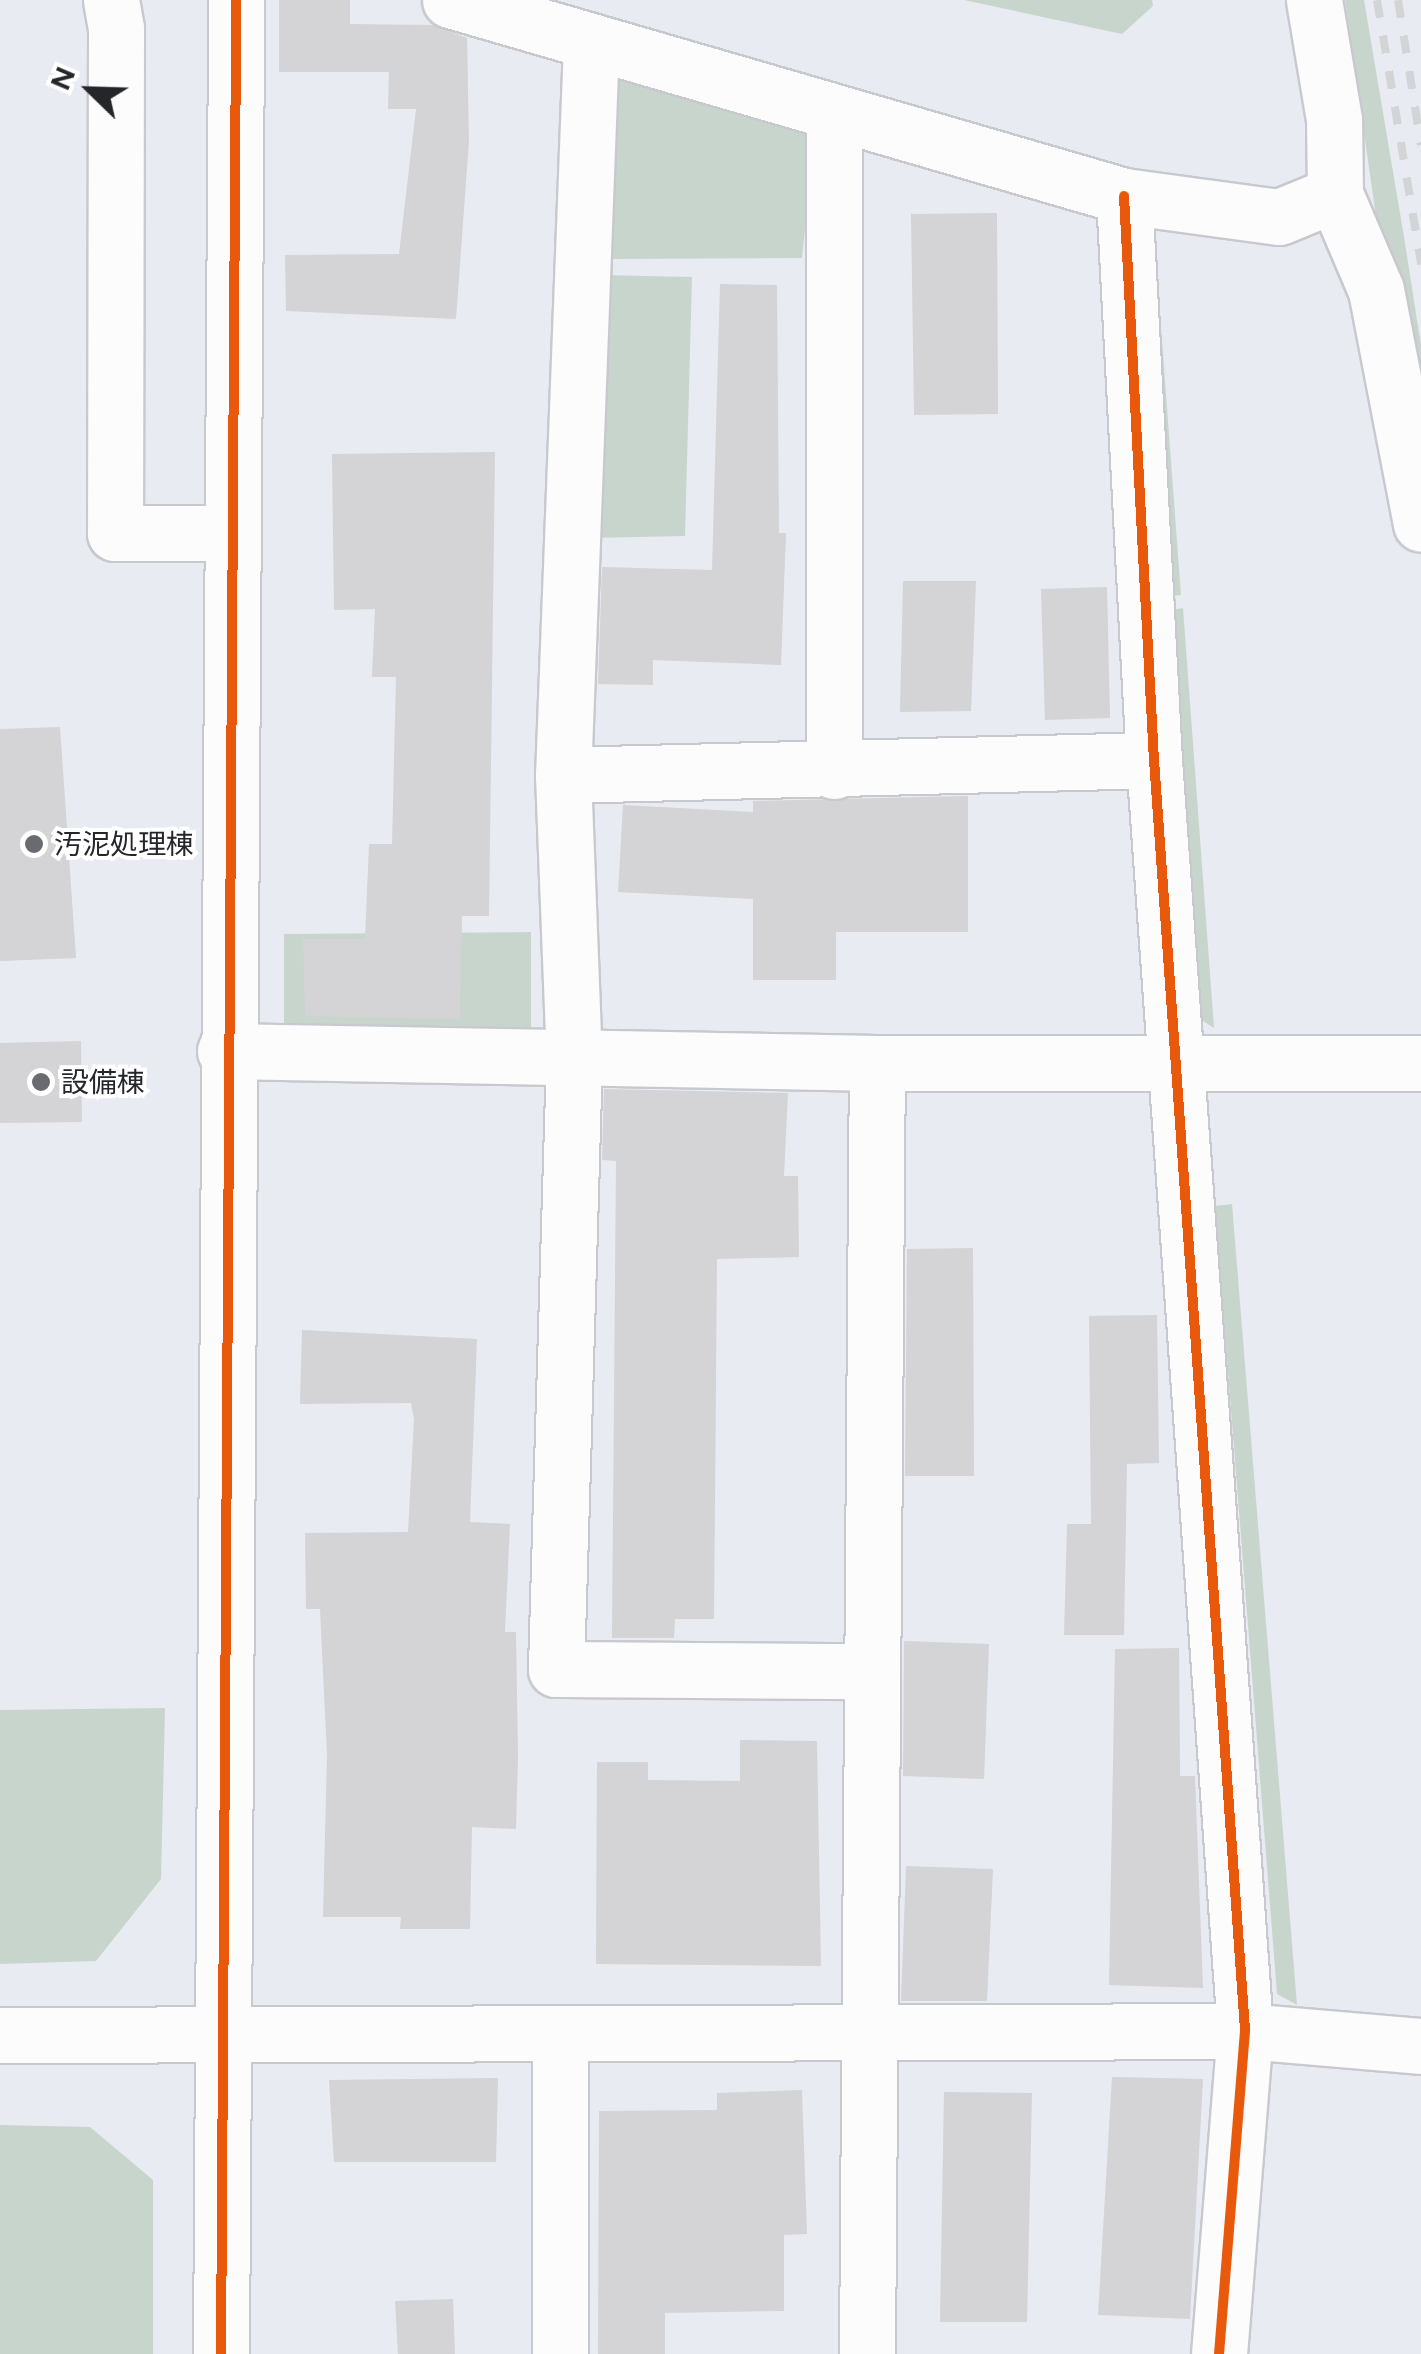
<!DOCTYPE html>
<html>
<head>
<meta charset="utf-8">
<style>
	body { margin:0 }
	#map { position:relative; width:1421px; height:2354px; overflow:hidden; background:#e8ebf1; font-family:Figtree,"Noto Sans JP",sans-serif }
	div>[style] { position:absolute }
	.green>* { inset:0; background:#c8d5cc }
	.building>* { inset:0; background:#d4d3d5 }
	.roads { filter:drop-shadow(2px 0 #c7c9ce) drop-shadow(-2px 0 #c7c9ce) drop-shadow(0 2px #c7c9ce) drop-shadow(0 -2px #c7c9ce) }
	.minor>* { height:55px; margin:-27.5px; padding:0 27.5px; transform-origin:27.5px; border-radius:27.5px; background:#fcfcfd }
	.rail>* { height:8px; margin-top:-4px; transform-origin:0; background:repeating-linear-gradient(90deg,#d3d4d6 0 18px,transparent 0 36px) }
	.cycleway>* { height:10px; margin:-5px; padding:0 5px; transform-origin:5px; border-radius:5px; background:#e8590c }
	.dots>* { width:28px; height:28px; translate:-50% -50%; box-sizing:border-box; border:5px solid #fff; border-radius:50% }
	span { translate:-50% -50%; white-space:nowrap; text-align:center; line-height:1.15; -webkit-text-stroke:8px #fff; paint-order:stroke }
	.poi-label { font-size:28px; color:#24262a }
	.left { translate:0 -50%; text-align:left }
	.north { position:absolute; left:40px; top:40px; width:100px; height:100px; -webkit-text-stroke:8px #fff; paint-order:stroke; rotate:293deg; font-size:28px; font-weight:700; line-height:40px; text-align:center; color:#24262a }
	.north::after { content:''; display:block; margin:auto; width:35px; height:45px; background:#24262a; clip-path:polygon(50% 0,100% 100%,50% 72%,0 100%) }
</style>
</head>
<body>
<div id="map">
	<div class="green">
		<div style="clip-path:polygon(964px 0,1152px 0,1153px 6px,1122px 34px)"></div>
		<div style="clip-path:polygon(1345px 0,1364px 0,1404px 237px,1421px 345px,1421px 465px,1391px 321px)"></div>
		<div style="clip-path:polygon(611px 67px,815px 133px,802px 258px,604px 259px)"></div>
		<div style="clip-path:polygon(1144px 220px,1153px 220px,1181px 595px,1163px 597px)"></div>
		<div style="clip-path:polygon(599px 275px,692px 277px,685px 536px,592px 538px)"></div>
		<div style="clip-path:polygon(1183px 608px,1214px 1028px,1200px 1019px,1166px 611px)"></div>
		<div style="clip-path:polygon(531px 932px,531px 1029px,284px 1036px,284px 934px)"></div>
		<div style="clip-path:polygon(1232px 1204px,1297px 2005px,1277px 1994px,1215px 1206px)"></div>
		<div style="clip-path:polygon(165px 1708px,161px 1879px,96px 1961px,0 1964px,0 1710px)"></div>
		<div style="clip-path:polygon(0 2125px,90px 2127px,153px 2180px,153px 2354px,0 2354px)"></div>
	</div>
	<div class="building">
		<div style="clip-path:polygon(279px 0,350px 0,350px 24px,433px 25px,467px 38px,469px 141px,456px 319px,286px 311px,285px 255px,399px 254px,416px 109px,388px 109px,389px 72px,279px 72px)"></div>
		<div style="clip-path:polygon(997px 213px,998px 414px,914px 415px,911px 214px)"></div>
		<div style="clip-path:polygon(720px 284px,777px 285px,779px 533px,786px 533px,781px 665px,653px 660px,653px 685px,598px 684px,602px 567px,712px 570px)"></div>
		<div style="clip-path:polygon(495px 452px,489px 916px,462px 916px,460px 1019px,305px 1016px,303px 939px,365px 939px,369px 844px,392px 844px,396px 677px,372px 677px,375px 609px,334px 610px,332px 454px)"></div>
		<div style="clip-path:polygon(903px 581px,976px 581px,971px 711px,900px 712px)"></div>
		<div style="clip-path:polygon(1107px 587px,1110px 718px,1045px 720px,1041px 589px)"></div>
		<div style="clip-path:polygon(60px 727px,76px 958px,0 961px,0 729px)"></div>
		<div style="clip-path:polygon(968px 796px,968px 932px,836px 932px,836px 980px,753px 980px,753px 899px,618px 892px,623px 805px,753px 812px,753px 801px)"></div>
		<div style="clip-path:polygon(81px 1041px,82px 1122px,0 1123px,0 1043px)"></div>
		<div style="clip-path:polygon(604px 1089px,788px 1093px,784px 1176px,798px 1176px,799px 1257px,717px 1259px,714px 1619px,675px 1619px,674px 1638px,612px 1638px,616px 1161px,602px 1160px)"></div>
		<div style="clip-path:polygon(973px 1248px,974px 1476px,905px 1476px,907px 1249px)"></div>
		<div style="clip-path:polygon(1157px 1315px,1159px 1463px,1127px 1464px,1124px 1635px,1064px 1635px,1067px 1524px,1091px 1524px,1089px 1316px)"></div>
		<div style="clip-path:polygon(302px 1330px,477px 1339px,470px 1522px,510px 1524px,505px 1632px,516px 1632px,518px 1756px,516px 1829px,472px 1827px,470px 1929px,400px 1929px,401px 1917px,323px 1917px,327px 1755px,320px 1609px,306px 1609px,305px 1533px,408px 1532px,414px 1419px,411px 1403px,300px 1404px)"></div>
		<div style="clip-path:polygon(904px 1641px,989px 1644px,984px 1779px,903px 1776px)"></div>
		<div style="clip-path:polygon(1179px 1648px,1180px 1776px,1195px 1776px,1203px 1988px,1109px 1985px,1115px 1649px)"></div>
		<div style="clip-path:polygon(740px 1740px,817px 1741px,821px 1966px,596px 1964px,597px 1762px,648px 1762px,648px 1780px,740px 1781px)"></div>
		<div style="clip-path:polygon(906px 1866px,993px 1869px,987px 2001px,901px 2001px)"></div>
		<div style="clip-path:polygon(1112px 2077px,1203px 2079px,1190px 2319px,1098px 2315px)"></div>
		<div style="clip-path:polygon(498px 2078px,496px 2162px,334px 2162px,329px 2080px)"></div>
		<div style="clip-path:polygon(802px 2090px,807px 2234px,784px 2235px,784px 2311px,665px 2313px,665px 2354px,598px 2354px,599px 2111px,717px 2110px,717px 2093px)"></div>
		<div style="clip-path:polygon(944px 2092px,1032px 2093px,1027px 2322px,940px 2322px)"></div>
		<div style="clip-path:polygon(453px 2299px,455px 2354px,398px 2354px,395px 2301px)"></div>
	</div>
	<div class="roads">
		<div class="minor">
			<div style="left:111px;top:0;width:29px;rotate:80deg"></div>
			<div style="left:116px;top:29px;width:504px;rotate:90.11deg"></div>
			<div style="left:115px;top:533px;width:114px"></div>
			<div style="left:450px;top:0;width:702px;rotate:16.21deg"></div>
			<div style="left:1124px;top:196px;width:156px;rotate:7.7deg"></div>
			<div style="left:1279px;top:217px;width:61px;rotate:-22.3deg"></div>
			<div style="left:1314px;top:0;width:122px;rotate:80.5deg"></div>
			<div style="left:1334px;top:120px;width:74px;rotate:89.2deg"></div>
			<div style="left:1335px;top:194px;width:104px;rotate:66.9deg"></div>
			<div style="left:1376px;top:290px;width:238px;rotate:79.1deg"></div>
			<div style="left:591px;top:44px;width:732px;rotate:92.19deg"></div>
			<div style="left:563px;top:775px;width:283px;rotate:87.8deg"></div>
			<div style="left:574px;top:1058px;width:611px;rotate:91.69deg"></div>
			<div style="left:556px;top:1669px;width:314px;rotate:0.4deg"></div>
			<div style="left:1124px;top:196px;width:565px;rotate:86.96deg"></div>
			<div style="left:1154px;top:760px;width:1274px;rotate:85.9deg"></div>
			<div style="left:1245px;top:2031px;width:324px;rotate:94.6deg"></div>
			<div style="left:834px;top:771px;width:656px;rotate:-90deg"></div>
			<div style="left:563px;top:775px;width:591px;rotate:-1.45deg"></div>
			<div style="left:225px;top:1051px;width:652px;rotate:1.05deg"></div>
			<div style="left:877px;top:1063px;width:544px"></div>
			<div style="left:0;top:2035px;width:1245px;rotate:-0.18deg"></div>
			<div style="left:1245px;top:2031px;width:177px;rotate:4.9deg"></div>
			<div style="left:221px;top:2354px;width:2354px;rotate:-89.63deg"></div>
			<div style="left:560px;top:2354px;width:321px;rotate:-90deg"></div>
			<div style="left:867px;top:2354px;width:1291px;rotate:-89.56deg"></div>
		</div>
	</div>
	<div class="rail">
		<div style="left:1377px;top:0;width:268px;rotate:80.5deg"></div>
		<div style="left:1398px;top:0;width:147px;rotate:81deg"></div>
	</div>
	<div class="cycleway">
		<div style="left:1124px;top:196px;width:565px;rotate:86.96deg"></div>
		<div style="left:1154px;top:760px;width:1274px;rotate:85.9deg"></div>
		<div style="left:1245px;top:2031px;width:324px;rotate:94.6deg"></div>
		<div style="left:221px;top:2354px;width:2354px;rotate:-89.63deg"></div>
	</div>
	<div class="dots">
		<div style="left:34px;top:844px;background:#696b70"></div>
		<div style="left:41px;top:1082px;background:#696b70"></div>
	</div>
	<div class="poi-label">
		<span class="left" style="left:54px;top:844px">汚泥処理棟</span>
		<span class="left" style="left:61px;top:1082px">設備棟</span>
	</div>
	<div class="north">N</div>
</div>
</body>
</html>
